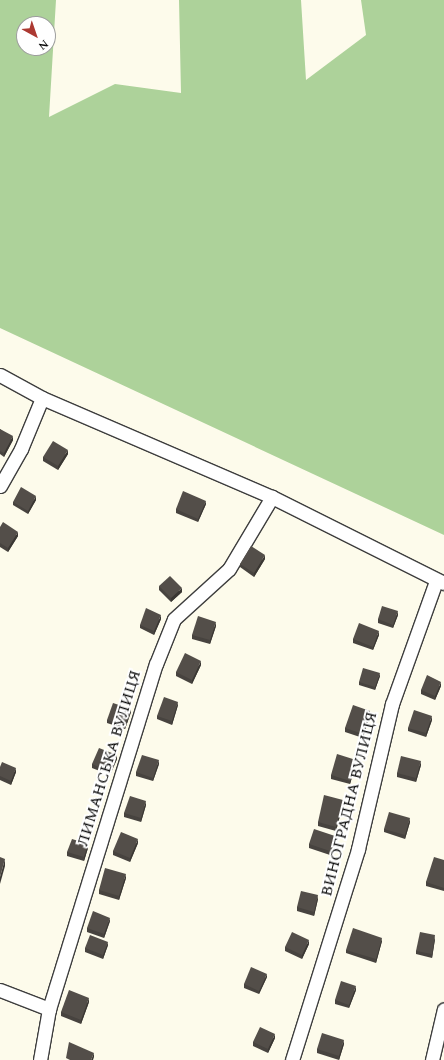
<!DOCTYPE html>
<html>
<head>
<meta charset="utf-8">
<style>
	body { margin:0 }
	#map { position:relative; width:444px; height:1060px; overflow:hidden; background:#fdfbeb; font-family:Spectral,serif }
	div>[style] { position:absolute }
	.forest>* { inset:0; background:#add29a }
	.roads { filter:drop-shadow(1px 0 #3e3e3e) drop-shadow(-1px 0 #3e3e3e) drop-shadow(0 1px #3e3e3e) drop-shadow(0 -1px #3e3e3e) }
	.street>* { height:13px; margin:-6.5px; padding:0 6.5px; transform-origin:6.5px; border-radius:6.5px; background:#fff }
	.wall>* { inset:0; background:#47433f }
	.shaded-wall>* { inset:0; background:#3a3733 }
	.building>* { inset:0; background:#534e49 }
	span { translate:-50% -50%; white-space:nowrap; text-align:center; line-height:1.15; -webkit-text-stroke:4px #fff; paint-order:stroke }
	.street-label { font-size:16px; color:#0b0b0b }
	.north { position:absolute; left:16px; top:16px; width:40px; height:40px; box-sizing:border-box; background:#fff; border:1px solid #9d9d9d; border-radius:50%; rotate:140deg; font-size:11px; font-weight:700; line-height:16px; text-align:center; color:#0b0b0b }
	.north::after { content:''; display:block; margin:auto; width:14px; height:18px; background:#ac3932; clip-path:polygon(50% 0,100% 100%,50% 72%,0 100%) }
</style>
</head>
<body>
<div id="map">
	<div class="forest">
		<div style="clip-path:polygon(evenodd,0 0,56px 0,49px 117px,115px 84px,181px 93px,179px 0,301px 0,306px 80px,366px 35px,361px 0,444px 0,444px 535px,0 328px,0 0,24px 24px,48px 24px,48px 48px,24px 48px,24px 24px)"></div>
	</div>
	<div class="roads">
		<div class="street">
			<div style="left:0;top:375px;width:48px;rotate:28.7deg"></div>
			<div style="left:42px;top:398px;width:250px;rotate:23.3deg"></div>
			<div style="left:272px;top:497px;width:192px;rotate:26.6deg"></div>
			<div style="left:0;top:486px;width:43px;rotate:-60.4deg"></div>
			<div style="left:21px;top:449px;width:55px;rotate:-67.6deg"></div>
			<div style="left:0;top:990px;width:53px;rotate:21.2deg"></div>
			<div style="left:40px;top:1060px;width:52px;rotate:-80deg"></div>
			<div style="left:49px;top:1009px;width:361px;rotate:-72.8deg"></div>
			<div style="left:156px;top:664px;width:48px;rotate:-68.2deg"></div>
			<div style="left:174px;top:619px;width:74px;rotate:-42.3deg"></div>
			<div style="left:229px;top:569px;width:84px;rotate:-59.2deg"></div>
			<div style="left:292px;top:1060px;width:221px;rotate:-72.6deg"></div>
			<div style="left:358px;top:849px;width:149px;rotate:-76.8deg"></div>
			<div style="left:392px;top:704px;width:131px;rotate:-70.3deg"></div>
			<div style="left:432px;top:1060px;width:52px;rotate:-76.8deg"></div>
		</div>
	</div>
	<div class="wall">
		<div style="clip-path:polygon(0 429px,13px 440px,4px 457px,0 454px)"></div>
		<div style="clip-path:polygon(68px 454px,58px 470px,43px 461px,43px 457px)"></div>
		<div style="clip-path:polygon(36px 500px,28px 514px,13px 505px,13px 502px)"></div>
		<div style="clip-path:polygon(206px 504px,198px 522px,176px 513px,176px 509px)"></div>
		<div style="clip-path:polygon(0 527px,18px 536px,8px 552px,0 547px)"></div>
		<div style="clip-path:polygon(265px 559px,254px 577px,240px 567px,240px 564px)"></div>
		<div style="clip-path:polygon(159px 586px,182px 592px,171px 602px,159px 590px)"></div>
		<div style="clip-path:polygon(398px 615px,393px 628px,378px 623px,378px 619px)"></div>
		<div style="clip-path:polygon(161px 619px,154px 635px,140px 628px,140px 625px)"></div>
		<div style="clip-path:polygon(216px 626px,210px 644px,192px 639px,192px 635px)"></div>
		<div style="clip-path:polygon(379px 635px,373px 650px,353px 643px,353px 639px)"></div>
		<div style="clip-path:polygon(201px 665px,192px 684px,176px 676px,176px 672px)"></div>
		<div style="clip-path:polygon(380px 676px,375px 690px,359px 685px,359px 682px)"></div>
		<div style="clip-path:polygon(441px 686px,435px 700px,421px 694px,421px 690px)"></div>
		<div style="clip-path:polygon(178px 705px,172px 725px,157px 719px,157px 716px)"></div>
		<div style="clip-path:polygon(131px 712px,125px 729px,107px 723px,107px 720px)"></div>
		<div style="clip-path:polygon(370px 715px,363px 738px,345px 732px,345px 728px)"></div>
		<div style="clip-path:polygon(432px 720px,426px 737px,408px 731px,408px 728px)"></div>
		<div style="clip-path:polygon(117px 759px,110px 775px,92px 768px,92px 764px)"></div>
		<div style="clip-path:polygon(159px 764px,153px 781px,136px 776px,136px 772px)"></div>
		<div style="clip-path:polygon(356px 764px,350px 784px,331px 779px,331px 775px)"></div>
		<div style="clip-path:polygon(421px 765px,416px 782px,397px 777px,397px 773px)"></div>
		<div style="clip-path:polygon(0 767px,16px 772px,11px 785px,0 780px)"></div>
		<div style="clip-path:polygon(343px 804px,336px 831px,318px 826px,318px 822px)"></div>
		<div style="clip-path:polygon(146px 805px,141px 822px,124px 817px,124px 813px)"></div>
		<div style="clip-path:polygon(410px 822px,405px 839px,384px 832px,384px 829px)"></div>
		<div style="clip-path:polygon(335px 840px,330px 855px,309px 848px,309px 844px)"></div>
		<div style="clip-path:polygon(138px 843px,130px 862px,113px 855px,113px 851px)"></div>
		<div style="clip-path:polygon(88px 848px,84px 861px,67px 856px,67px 852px)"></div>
		<div style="clip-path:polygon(444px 860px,444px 891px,426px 886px,426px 882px)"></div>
		<div style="clip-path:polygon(126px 878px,119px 900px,99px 894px,99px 890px)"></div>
		<div style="clip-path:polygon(318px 899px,314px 916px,297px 911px,297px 907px)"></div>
		<div style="clip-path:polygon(110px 921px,104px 938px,87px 932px,87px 928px)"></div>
		<div style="clip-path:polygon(435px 939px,432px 958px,416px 954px,416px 951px)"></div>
		<div style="clip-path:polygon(382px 941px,376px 963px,346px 953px,346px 950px)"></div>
		<div style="clip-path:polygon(309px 944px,302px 959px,285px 951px,285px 947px)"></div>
		<div style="clip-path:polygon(108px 945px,103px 959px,85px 952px,85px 948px)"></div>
		<div style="clip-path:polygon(267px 977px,259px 994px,244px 988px,244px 984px)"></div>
		<div style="clip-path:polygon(356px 990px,349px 1008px,335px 1004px,335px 1000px)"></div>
		<div style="clip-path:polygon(89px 1002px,81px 1024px,61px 1016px,61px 1012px)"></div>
		<div style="clip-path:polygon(275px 1038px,268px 1053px,253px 1046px,253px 1042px)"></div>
		<div style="clip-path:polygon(344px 1044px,339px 1060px,317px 1053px,317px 1049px)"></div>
	</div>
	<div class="shaded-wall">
		<div style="clip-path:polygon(13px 436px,13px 440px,4px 457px,4px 453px)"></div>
		<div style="clip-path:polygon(68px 450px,68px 454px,58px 470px,58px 466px)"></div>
		<div style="clip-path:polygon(36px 496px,36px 500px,28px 514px,28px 511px)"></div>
		<div style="clip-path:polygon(206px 501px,206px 504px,198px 522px,198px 519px)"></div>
		<div style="clip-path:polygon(18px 532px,18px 536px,8px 552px,8px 548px)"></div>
		<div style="clip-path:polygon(265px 555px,265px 559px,254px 577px,254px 573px)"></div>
		<div style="clip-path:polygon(182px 588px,182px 592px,171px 602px,171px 598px)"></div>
		<div style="clip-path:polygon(398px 611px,398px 615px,393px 628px,393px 625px)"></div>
		<div style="clip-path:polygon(161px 615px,161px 619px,154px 635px,154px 631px)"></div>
		<div style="clip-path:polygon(216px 622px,216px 626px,210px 644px,210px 640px)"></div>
		<div style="clip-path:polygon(379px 631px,379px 635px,373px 650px,373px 647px)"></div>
		<div style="clip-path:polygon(201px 661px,201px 665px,192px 684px,192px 680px)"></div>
		<div style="clip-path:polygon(380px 673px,380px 676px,375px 690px,375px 687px)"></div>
		<div style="clip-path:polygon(441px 682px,441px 686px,435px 700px,435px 696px)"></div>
		<div style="clip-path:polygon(178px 702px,178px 705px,172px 725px,172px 721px)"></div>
		<div style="clip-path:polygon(131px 709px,131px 712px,125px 729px,125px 726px)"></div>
		<div style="clip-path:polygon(370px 711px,370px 715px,363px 738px,363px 734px)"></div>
		<div style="clip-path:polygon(432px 716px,432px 720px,426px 737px,426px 733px)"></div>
		<div style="clip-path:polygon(117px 755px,117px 759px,110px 775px,110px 772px)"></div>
		<div style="clip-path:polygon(159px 760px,159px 764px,153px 781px,153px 778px)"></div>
		<div style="clip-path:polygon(356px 760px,356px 764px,350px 784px,350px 781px)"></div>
		<div style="clip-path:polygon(421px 761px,421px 765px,416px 782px,416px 778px)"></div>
		<div style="clip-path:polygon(16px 768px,16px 772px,11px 785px,11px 781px)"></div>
		<div style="clip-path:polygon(343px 800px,343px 804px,336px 831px,336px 827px)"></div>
		<div style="clip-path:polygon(146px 801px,146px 805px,141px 822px,141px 818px)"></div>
		<div style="clip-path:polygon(410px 818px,410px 822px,405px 839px,405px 835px)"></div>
		<div style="clip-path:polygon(335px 836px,335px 840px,330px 855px,330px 851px)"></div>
		<div style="clip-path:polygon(138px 839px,138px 843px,130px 862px,130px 858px)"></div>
		<div style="clip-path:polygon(88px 844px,88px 848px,84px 861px,84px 857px)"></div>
		<div style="clip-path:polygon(5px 859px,5px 866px,0 884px,0 877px)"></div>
		<div style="clip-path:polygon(126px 874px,126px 878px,119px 900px,119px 896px)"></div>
		<div style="clip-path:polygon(318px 895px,318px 899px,314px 916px,314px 912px)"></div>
		<div style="clip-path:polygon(110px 918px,110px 921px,104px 938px,104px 934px)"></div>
		<div style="clip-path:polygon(435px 935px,435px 939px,432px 958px,432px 954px)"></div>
		<div style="clip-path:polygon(382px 938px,382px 941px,376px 963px,376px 959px)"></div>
		<div style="clip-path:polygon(309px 940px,309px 944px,302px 959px,302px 955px)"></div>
		<div style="clip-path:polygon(108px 942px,108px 945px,103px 959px,103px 955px)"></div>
		<div style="clip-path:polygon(267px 974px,267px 977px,259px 994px,259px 991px)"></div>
		<div style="clip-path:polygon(356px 986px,356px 990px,349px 1008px,349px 1005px)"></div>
		<div style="clip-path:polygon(89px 998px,89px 1002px,81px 1024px,81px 1020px)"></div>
		<div style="clip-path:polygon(275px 1034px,275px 1038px,268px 1053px,268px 1049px)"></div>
		<div style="clip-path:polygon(344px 1040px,344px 1044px,339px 1060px,339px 1056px)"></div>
		<div style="clip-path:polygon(94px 1053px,94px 1057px,93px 1060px,91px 1060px)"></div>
	</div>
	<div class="building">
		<div style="clip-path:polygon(0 429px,13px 436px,4px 453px,0 451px)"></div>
		<div style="clip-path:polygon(53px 441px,68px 450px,58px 466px,43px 457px)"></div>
		<div style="clip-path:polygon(21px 487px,36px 496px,28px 511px,13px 502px)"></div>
		<div style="clip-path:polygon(183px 491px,206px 501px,198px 519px,176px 509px)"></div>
		<div style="clip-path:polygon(3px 522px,18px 532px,8px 548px,0 543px,0 527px)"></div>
		<div style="clip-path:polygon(251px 546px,265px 555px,254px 573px,240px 564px)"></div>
		<div style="clip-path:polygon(170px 576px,182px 588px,171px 598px,159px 586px)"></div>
		<div style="clip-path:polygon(382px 606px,398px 611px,393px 625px,378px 619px)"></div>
		<div style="clip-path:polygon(146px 608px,161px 615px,154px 631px,140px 625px)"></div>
		<div style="clip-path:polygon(198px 616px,216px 622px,210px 640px,192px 635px)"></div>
		<div style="clip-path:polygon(359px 623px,379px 631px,373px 647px,353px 639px)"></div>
		<div style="clip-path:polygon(185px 653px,201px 661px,192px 680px,176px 672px)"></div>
		<div style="clip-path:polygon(363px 668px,380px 673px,375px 687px,359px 682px)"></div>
		<div style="clip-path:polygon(427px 675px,441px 682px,435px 696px,421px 690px)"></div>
		<div style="clip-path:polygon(164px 697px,178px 702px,172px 721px,157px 716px)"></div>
		<div style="clip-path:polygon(113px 703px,131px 709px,125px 726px,107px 720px)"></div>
		<div style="clip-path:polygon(353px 705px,370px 711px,363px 734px,345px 728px)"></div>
		<div style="clip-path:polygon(414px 710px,432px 716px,426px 733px,408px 728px)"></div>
		<div style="clip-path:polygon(99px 748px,117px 755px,110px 772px,92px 764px)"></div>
		<div style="clip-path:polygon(337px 754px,356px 760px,350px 781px,331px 775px)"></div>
		<div style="clip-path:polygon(142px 755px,159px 760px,153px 778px,136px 772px)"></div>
		<div style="clip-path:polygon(401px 756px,421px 761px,416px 778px,397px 773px)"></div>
		<div style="clip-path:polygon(2px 762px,16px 768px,11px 781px,0 776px,0 767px)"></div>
		<div style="clip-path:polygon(324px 795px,343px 800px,336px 827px,318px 822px)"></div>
		<div style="clip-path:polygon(130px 796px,146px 801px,141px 818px,124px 813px)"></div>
		<div style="clip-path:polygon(389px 812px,410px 818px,405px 835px,384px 829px)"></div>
		<div style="clip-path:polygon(314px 829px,335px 836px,330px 851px,309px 844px)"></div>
		<div style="clip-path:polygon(121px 832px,138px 839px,130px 858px,113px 851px)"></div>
		<div style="clip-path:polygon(72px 839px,88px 844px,84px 857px,67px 852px)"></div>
		<div style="clip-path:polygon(0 857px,5px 859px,0 877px)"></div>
		<div style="clip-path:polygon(434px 857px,444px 860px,444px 888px,426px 882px)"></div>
		<div style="clip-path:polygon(105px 868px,126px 874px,119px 896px,99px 890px)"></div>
		<div style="clip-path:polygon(301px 891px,318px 895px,314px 912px,297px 907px)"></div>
		<div style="clip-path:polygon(93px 911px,110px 918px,104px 934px,87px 928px)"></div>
		<div style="clip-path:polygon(353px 928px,382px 938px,376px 959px,346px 950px)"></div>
		<div style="clip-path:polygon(292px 932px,309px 940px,302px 955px,285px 947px)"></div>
		<div style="clip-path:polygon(420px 932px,435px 935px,432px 954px,416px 951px)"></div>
		<div style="clip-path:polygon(90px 935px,108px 942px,103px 955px,85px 948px)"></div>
		<div style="clip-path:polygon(251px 967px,267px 974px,259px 991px,244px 984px)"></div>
		<div style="clip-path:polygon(341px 981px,356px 986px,349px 1005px,335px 1000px)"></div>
		<div style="clip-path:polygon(69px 990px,89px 998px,81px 1020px,61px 1012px)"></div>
		<div style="clip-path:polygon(260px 1027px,275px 1034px,268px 1049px,253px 1042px)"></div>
		<div style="clip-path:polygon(322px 1033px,344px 1040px,339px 1056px,317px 1049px)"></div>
		<div style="clip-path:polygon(69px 1042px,94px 1053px,91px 1060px,70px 1060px,66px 1058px)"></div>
	</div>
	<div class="street-label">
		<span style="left:109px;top:758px;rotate:-73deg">ЛИМАНСЬКА ВУЛИЦЯ</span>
		<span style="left:349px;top:804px;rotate:-76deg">ВИНОГРАДНА ВУЛИЦЯ</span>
	</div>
	<div class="north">N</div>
</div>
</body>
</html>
